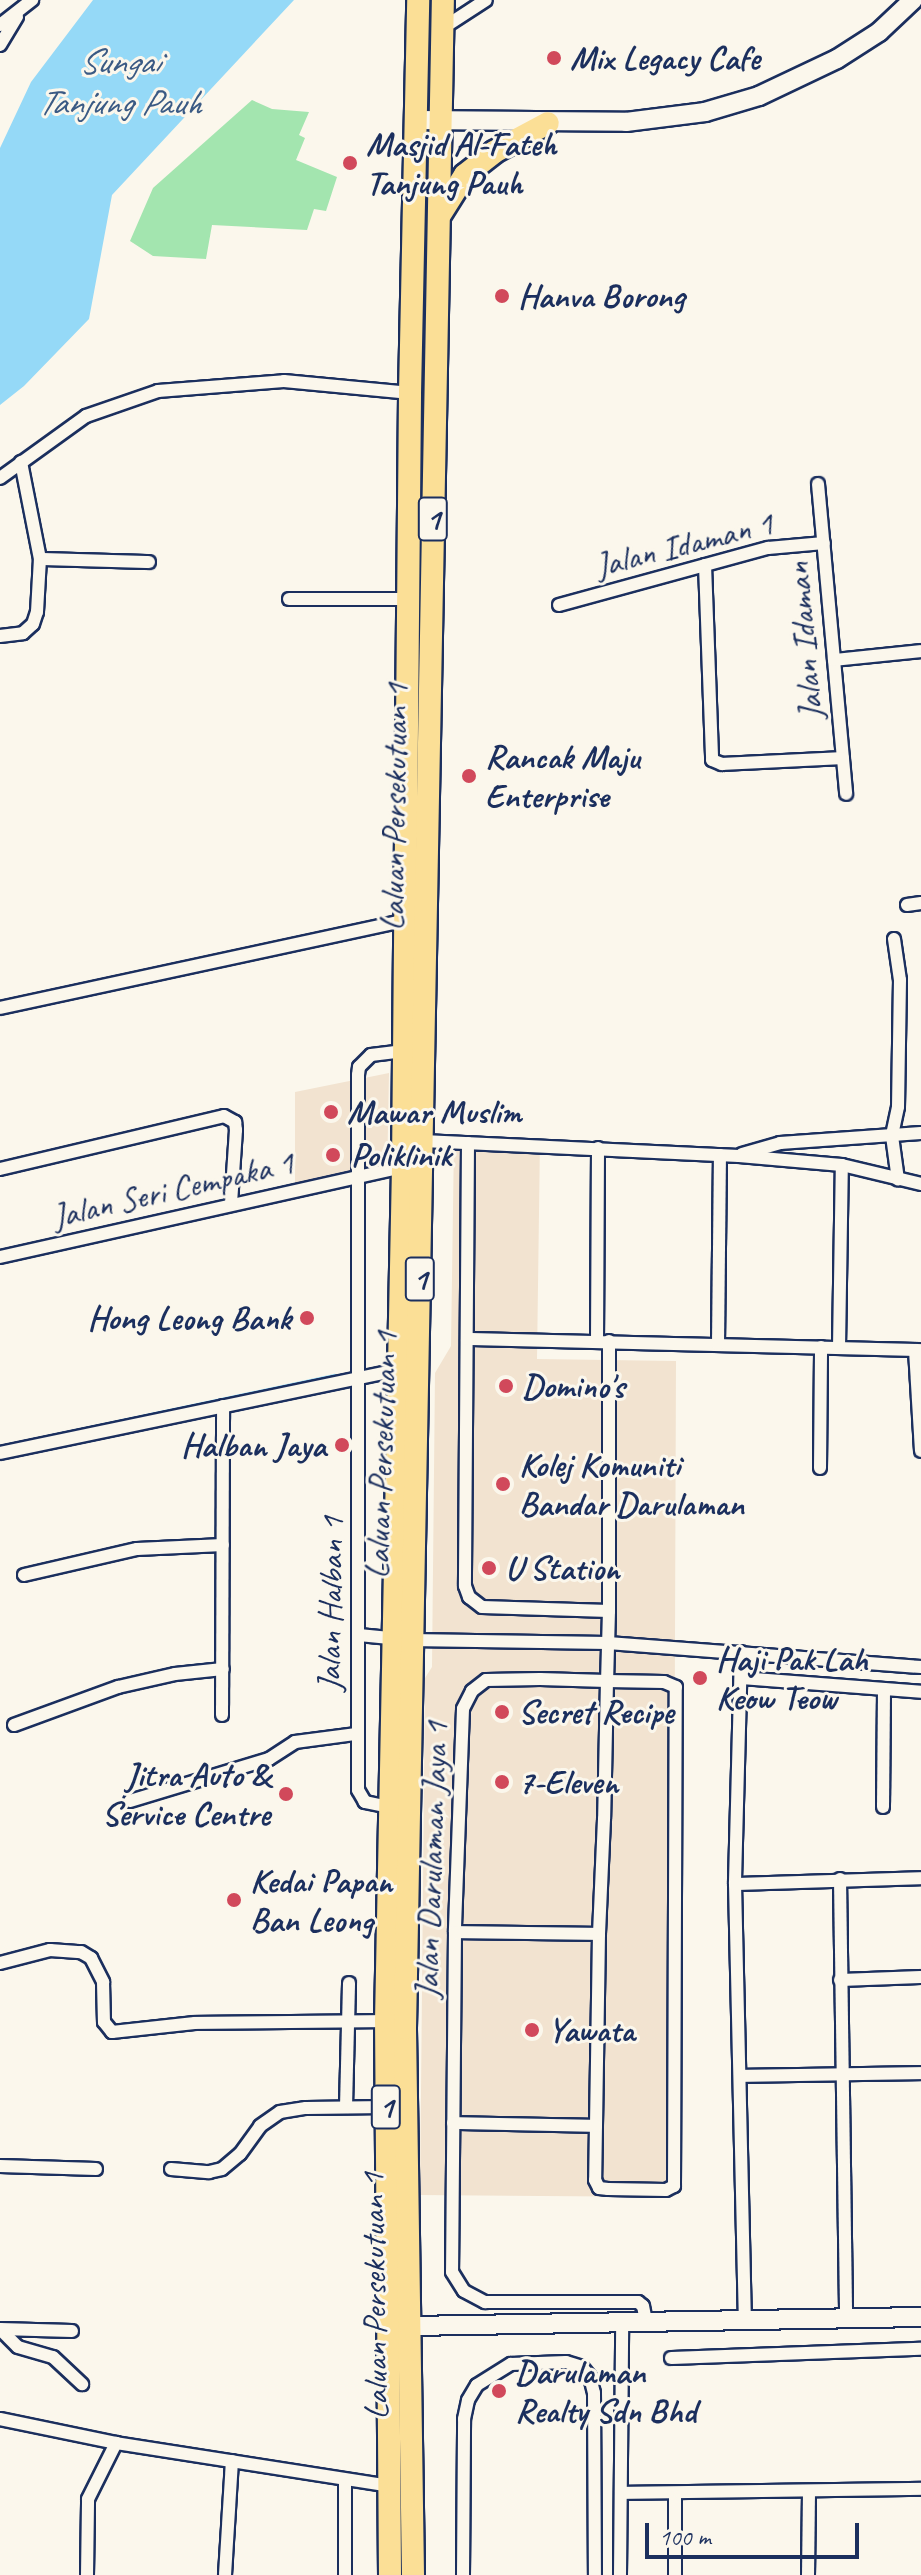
<!DOCTYPE html>
<html>
<head>
<meta charset="utf-8">
<style>
	body { margin:0 }
	#map { position:relative; width:921px; height:2575px; overflow:hidden; background:#fbf7ec; font-family:Caveat,sans-serif }
	div>[style] { position:absolute }
	.built>* { inset:0; background:#f2e3d0 }
	.green>* { inset:0; background:#a3e5af }
	.water>* { inset:0; background:#95d9f7 }
	.stream>* { height:4px; margin:-2px; padding:0 2px; transform-origin:2px; border-radius:2px; background:#95d9f7 }
	.roads { filter:drop-shadow(2px 0 #1b2f5e) drop-shadow(-2px 0 #1b2f5e) drop-shadow(0 2px #1b2f5e) drop-shadow(0 -2px #1b2f5e) }
	.street>* { height:12px; margin:-6px; padding:0 6px; transform-origin:6px; border-radius:6px; background:#fbf7ec }
	.secondary>* { height:18px; margin:-9px; padding:0 9px; transform-origin:9px; border-radius:9px; background:#fbf7ec }
	.highway>* { height:22px; margin:-11px; padding:0 11px; transform-origin:11px; border-radius:11px; background:#fbdf96 }
	.dots>* { width:22px; height:22px; translate:-50% -50%; box-sizing:border-box; border:4px solid #fbf7ec; border-radius:50% }
	span { translate:-50% -50%; white-space:nowrap; text-align:center; line-height:1.15; -webkit-text-stroke:6px #fbf7ec; paint-order:stroke }
	.shield-label span { padding:2px 6px; background:#fbf7ec; border:2px solid; border-radius:6px; -webkit-text-stroke-width:0 }
	.shield-label { font-size:32px; color:#1b2f5e; font-weight:700 }
	.poi-label { font-size:34px; color:#1b2f5e; font-weight:700 }
	.left { translate:0 -50%; text-align:left }
	.right { translate:-100% -50%; text-align:right }
	.street-label { font-size:34px; color:#1b2f5e }
	.water-label { font-size:36px; color:#3a5a84; font-style:italic }
	.scale { position:absolute; left:645px; top:2523px; width:214px; height:36px; box-sizing:border-box; border:4px solid #1b2f5e; border-top:0; padding-left:10px; font-size:24px; line-height:28px; white-space:nowrap; color:#1b2f5e; -webkit-text-stroke:6px #fbf7ec; paint-order:stroke }
</style>
</head>
<body>
<div id="map">
	<div class="built">
		<div style="clip-path:polygon(389px 1073px,387px 1178px,295px 1198px,295px 1092px)"></div>
		<div style="clip-path:polygon(454px 1139px,540px 1140px,537px 1359px,676px 1361px,673px 2197px,420px 2195px,425px 1678px,432px 1667px,435px 1373px,451px 1346px)"></div>
	</div>
	<div class="green">
		<div style="clip-path:polygon(252px 100px,272px 109px,309px 112px,299px 135px,305px 138px,296px 160px,337px 177px,326px 211px,314px 209px,307px 230px,212px 225px,206px 259px,153px 256px,130px 241px,153px 188px)"></div>
	</div>
	<div class="water">
		<div style="clip-path:polygon(93px 0,294px 0,112px 195px,89px 319px,24px 386px,0 405px,0 148px,31px 82px)"></div>
	</div>
	<div class="stream">
		<div style="left:0;top:1447px;width:342px;rotate:-12deg"></div>
	</div>
	<div class="roads">
		<div class="street">
			<div style="left:0;top:25px;width:41px;rotate:-38deg"></div>
			<div style="left:443px;top:28px;width:51px;rotate:-33.1deg"></div>
			<div style="left:0;top:45px;width:33px;rotate:-59deg"></div>
			<div style="left:0;top:478px;width:106px;rotate:-35.8deg"></div>
			<div style="left:86px;top:416px;width:76px;rotate:-19.1deg"></div>
			<div style="left:158px;top:391px;width:126px;rotate:-4.5deg"></div>
			<div style="left:284px;top:381px;width:127px;rotate:5.4deg"></div>
			<div style="left:818px;top:484px;width:311px;rotate:84.8deg"></div>
			<div style="left:40px;top:559px;width:109px;rotate:1.6deg"></div>
			<div style="left:705px;top:565px;width:195px;rotate:87.9deg"></div>
			<div style="left:712px;top:760px;width:11px;rotate:22deg"></div>
			<div style="left:722px;top:764px;width:121px;rotate:-2.8deg"></div>
			<div style="left:289px;top:599px;width:120px"></div>
			<div style="left:559px;top:605px;width:217px;rotate:-15.3deg"></div>
			<div style="left:768px;top:548px;width:56px;rotate:-5.1deg"></div>
			<div style="left:0;top:636px;width:23px;rotate:-7deg"></div>
			<div style="left:23px;top:633px;width:13px;rotate:-42deg"></div>
			<div style="left:33px;top:624px;width:13px;rotate:-72deg"></div>
			<div style="left:37px;top:612px;width:53px;rotate:-86.8deg"></div>
			<div style="left:40px;top:559px;width:99px;rotate:-101.1deg"></div>
			<div style="left:834px;top:660px;width:87px;rotate:-5.9deg"></div>
			<div style="left:907px;top:905px;width:14px;rotate:-8deg"></div>
			<div style="left:894px;top:939px;width:41px;rotate:81.7deg"></div>
			<div style="left:900px;top:980px;width:127px;rotate:90.9deg"></div>
			<div style="left:898px;top:1107px;width:30px;rotate:102deg"></div>
			<div style="left:892px;top:1136px;width:44px;rotate:82.2deg"></div>
			<div style="left:0;top:1008px;width:416px;rotate:-12.2deg"></div>
			<div style="left:423px;top:1141px;width:316px;rotate:2.7deg"></div>
			<div style="left:739px;top:1156px;width:103px;rotate:5deg"></div>
			<div style="left:842px;top:1165px;width:81px;rotate:13.5deg"></div>
			<div style="left:468px;top:1143px;width:443px;rotate:90.4deg"></div>
			<div style="left:465px;top:1586px;width:12px;rotate:70deg"></div>
			<div style="left:469px;top:1597px;width:16px;rotate:38deg"></div>
			<div style="left:482px;top:1607px;width:127px;rotate:1.8deg"></div>
			<div style="left:742px;top:1154px;width:40px;rotate:-16deg"></div>
			<div style="left:780px;top:1143px;width:141px;rotate:-4.1deg"></div>
			<div style="left:0;top:1169px;width:230px;rotate:-13.3deg"></div>
			<div style="left:224px;top:1116px;width:13px;rotate:29deg"></div>
			<div style="left:235px;top:1122px;width:8px;rotate:83deg"></div>
			<div style="left:236px;top:1130px;width:74px;rotate:93.9deg"></div>
			<div style="left:0;top:1257px;width:413px;rotate:-12.6deg"></div>
			<div style="left:467px;top:1339px;width:454px;rotate:1.4deg"></div>
			<div style="left:597px;top:1341px;width:193px;rotate:-89.7deg"></div>
			<div style="left:609px;top:1341px;width:270px;rotate:90deg"></div>
			<div style="left:609px;top:1611px;width:70px;rotate:91.6deg"></div>
			<div style="left:607px;top:1681px;width:138px;rotate:91.2deg"></div>
			<div style="left:604px;top:1819px;width:115px;rotate:92.5deg"></div>
			<div style="left:599px;top:1934px;width:246px;rotate:90.9deg"></div>
			<div style="left:595px;top:2180px;width:9px;rotate:63deg"></div>
			<div style="left:599px;top:2188px;width:9px;rotate:6deg"></div>
			<div style="left:608px;top:2189px;width:58px;rotate:1deg"></div>
			<div style="left:666px;top:2190px;width:9px;rotate:-27deg"></div>
			<div style="left:674px;top:2186px;width:499px;rotate:-89.8deg"></div>
			<div style="left:676px;top:1687px;width:13px;rotate:-157deg"></div>
			<div style="left:664px;top:1682px;width:57px;rotate:-179deg"></div>
			<div style="left:607px;top:1681px;width:67px;rotate:-178.3deg"></div>
			<div style="left:540px;top:1679px;width:54px;rotate:178.9deg"></div>
			<div style="left:486px;top:1680px;width:18px;rotate:142deg"></div>
			<div style="left:472px;top:1691px;width:20px;rotate:117deg"></div>
			<div style="left:463px;top:1709px;width:223px;rotate:92.1deg"></div>
			<div style="left:455px;top:1932px;width:340px;rotate:90.5deg"></div>
			<div style="left:452px;top:2272px;width:22px;rotate:58deg"></div>
			<div style="left:464px;top:2291px;width:24px;rotate:28deg"></div>
			<div style="left:485px;top:2302px;width:153px"></div>
			<div style="left:638px;top:2302px;width:6px;rotate:39deg"></div>
			<div style="left:643px;top:2306px;width:16px;rotate:79deg"></div>
			<div style="left:718px;top:1344px;width:189px;rotate:-89.4deg"></div>
			<div style="left:839px;top:1347px;width:182px;rotate:-89.1deg"></div>
			<div style="left:915px;top:1350px;width:101px;rotate:86.6deg"></div>
			<div style="left:0;top:1453px;width:408px;rotate:-11.8deg"></div>
			<div style="left:820px;top:1468px;width:121px;rotate:-89.5deg"></div>
			<div style="left:24px;top:1575px;width:116px;rotate:-13deg"></div>
			<div style="left:137px;top:1549px;width:86px;rotate:-2.7deg"></div>
			<div style="left:359px;top:1635px;width:51px;rotate:5.6deg"></div>
			<div style="left:410px;top:1640px;width:198px;rotate:0.9deg"></div>
			<div style="left:608px;top:1643px;width:314px;rotate:4.4deg"></div>
			<div style="left:741px;top:1652px;width:232px;rotate:91.5deg"></div>
			<div style="left:735px;top:1884px;width:436px;rotate:88.7deg"></div>
			<div style="left:741px;top:1678px;width:181px;rotate:4.4deg"></div>
			<div style="left:222px;top:1715px;width:309px;rotate:-89.8deg"></div>
			<div style="left:14px;top:1725px;width:111px;rotate:-20.1deg"></div>
			<div style="left:118px;top:1687px;width:58px;rotate:-12.8deg"></div>
			<div style="left:175px;top:1674px;width:48px;rotate:-5.9deg"></div>
			<div style="left:130px;top:1801px;width:145px;rotate:-16.8deg"></div>
			<div style="left:269px;top:1759px;width:31px;rotate:-33deg"></div>
			<div style="left:295px;top:1742px;width:62px;rotate:-7.5deg"></div>
			<div style="left:389px;top:1807px;width:25px;rotate:-168deg"></div>
			<div style="left:365px;top:1802px;width:14px;rotate:-120deg"></div>
			<div style="left:358px;top:1790px;width:715px;rotate:-90deg"></div>
			<div style="left:358px;top:1075px;width:8px;rotate:-83deg"></div>
			<div style="left:359px;top:1067px;width:17px;rotate:-45deg"></div>
			<div style="left:371px;top:1055px;width:31px;rotate:-7deg"></div>
			<div style="left:883px;top:1807px;width:118px;rotate:-89.5deg"></div>
			<div style="left:840px;top:1879px;width:439px;rotate:89.2deg"></div>
			<div style="left:735px;top:1884px;width:186px;rotate:-1.8deg"></div>
			<div style="left:455px;top:1932px;width:144px;rotate:0.8deg"></div>
			<div style="left:0;top:1963px;width:52px;rotate:-14.6deg"></div>
			<div style="left:50px;top:1950px;width:31px;rotate:4deg"></div>
			<div style="left:81px;top:1952px;width:12px;rotate:31deg"></div>
			<div style="left:91px;top:1958px;width:27px;rotate:63deg"></div>
			<div style="left:103px;top:1982px;width:40px;rotate:88.6deg"></div>
			<div style="left:104px;top:2022px;width:13px;rotate:51deg"></div>
			<div style="left:112px;top:2032px;width:83px;rotate:-6.2deg"></div>
			<div style="left:195px;top:2023px;width:191px;rotate:-0.6deg"></div>
			<div style="left:840px;top:1980px;width:81px;rotate:-2.1deg"></div>
			<div style="left:740px;top:2076px;width:181px;rotate:-0.9deg"></div>
			<div style="left:346px;top:2107px;width:124px;rotate:-88.6deg"></div>
			<div style="left:453px;top:2123px;width:143px;rotate:1.2deg"></div>
			<div style="left:0;top:2166px;width:96px;rotate:1.8deg"></div>
			<div style="left:171px;top:2169px;width:38px;rotate:5deg"></div>
			<div style="left:209px;top:2172px;width:13px;rotate:-13deg"></div>
			<div style="left:222px;top:2169px;width:23px;rotate:-40deg"></div>
			<div style="left:240px;top:2154px;width:34px;rotate:-54deg"></div>
			<div style="left:260px;top:2126px;width:24px;rotate:-35deg"></div>
			<div style="left:280px;top:2112px;width:26px;rotate:-9deg"></div>
			<div style="left:306px;top:2108px;width:80px;rotate:-0.7deg"></div>
			<div style="left:0;top:2329px;width:25px;rotate:45deg"></div>
			<div style="left:18px;top:2347px;width:36px;rotate:16deg"></div>
			<div style="left:53px;top:2357px;width:40px;rotate:43deg"></div>
			<div style="left:0;top:2329px;width:72px;rotate:1.6deg"></div>
			<div style="left:671px;top:2358px;width:250px;rotate:-2.1deg"></div>
			<div style="left:0;top:2419px;width:118px;rotate:11.7deg"></div>
			<div style="left:116px;top:2443px;width:279px;rotate:8.9deg"></div>
			<div style="left:621px;top:2493px;width:300px;rotate:-0.8deg"></div>
			<div style="left:87px;top:2575px;width:76px;rotate:-89.2deg"></div>
			<div style="left:88px;top:2499px;width:63px;rotate:-63.4deg"></div>
			<div style="left:225px;top:2575px;width:114px;rotate:-86.5deg"></div>
			<div style="left:345px;top:2575px;width:95px;rotate:-90deg"></div>
			<div style="left:463px;top:2575px;width:156px;rotate:-89.6deg"></div>
			<div style="left:464px;top:2419px;width:19px;rotate:-78deg"></div>
			<div style="left:468px;top:2400px;width:17px;rotate:-59deg"></div>
			<div style="left:477px;top:2385px;width:40px;rotate:-32deg"></div>
			<div style="left:511px;top:2364px;width:55px;rotate:-2.1deg"></div>
			<div style="left:566px;top:2362px;width:17px;rotate:17deg"></div>
			<div style="left:582px;top:2367px;width:13px;rotate:51deg"></div>
			<div style="left:590px;top:2377px;width:16px;rotate:76deg"></div>
			<div style="left:594px;top:2393px;width:182px;rotate:89.7deg"></div>
			<div style="left:620px;top:2575px;width:253px;rotate:-89.5deg"></div>
			<div style="left:675px;top:2575px;width:82px;rotate:-90deg"></div>
			<div style="left:808px;top:2575px;width:84px;rotate:-89.3deg"></div>
		</div>
		<div class="secondary">
			<div style="left:417px;top:120px;width:209px;rotate:0.5deg"></div>
			<div style="left:626px;top:122px;width:80px;rotate:-7.2deg"></div>
			<div style="left:705px;top:112px;width:56px;rotate:-16.5deg"></div>
			<div style="left:759px;top:96px;width:86px;rotate:-25.4deg"></div>
			<div style="left:837px;top:59px;width:50px;rotate:-32.7deg"></div>
			<div style="left:879px;top:32px;width:47px;rotate:-43.3deg"></div>
			<div style="left:411px;top:2326px;width:510px;rotate:-1.01deg"></div>
		</div>
		<div class="highway">
			<div style="left:441px;top:213px;width:45px;rotate:-57.7deg"></div>
			<div style="left:465px;top:175px;width:37px;rotate:-38deg"></div>
			<div style="left:494px;top:152px;width:61px;rotate:-28.2deg"></div>
			<div style="left:390px;top:2575px;width:554px;rotate:-90.41deg"></div>
			<div style="left:386px;top:2021px;width:854px;rotate:-88.86deg"></div>
			<div style="left:403px;top:1167px;width:774px;rotate:-89.48deg"></div>
			<div style="left:410px;top:393px;width:393px;rotate:-88.8deg"></div>
			<div style="left:413px;top:2575px;width:547px;rotate:-90.84deg"></div>
			<div style="left:405px;top:2028px;width:2028px;rotate:-88.93deg"></div>
		</div>
	</div>
	<div class="dots">
		<div style="left:554px;top:58px;background:#d1495b"></div>
		<div style="left:350px;top:163px;background:#d1495b"></div>
		<div style="left:502px;top:296px;background:#d1495b"></div>
		<div style="left:469px;top:776px;background:#d1495b"></div>
		<div style="left:331px;top:1112px;background:#d1495b"></div>
		<div style="left:333px;top:1155px;background:#d1495b"></div>
		<div style="left:307px;top:1318px;background:#d1495b"></div>
		<div style="left:506px;top:1386px;background:#d1495b"></div>
		<div style="left:342px;top:1445px;background:#d1495b"></div>
		<div style="left:503px;top:1484px;background:#d1495b"></div>
		<div style="left:489px;top:1568px;background:#d1495b"></div>
		<div style="left:700px;top:1678px;background:#d1495b"></div>
		<div style="left:502px;top:1712px;background:#d1495b"></div>
		<div style="left:502px;top:1782px;background:#d1495b"></div>
		<div style="left:286px;top:1794px;background:#d1495b"></div>
		<div style="left:234px;top:1900px;background:#d1495b"></div>
		<div style="left:532px;top:2030px;background:#d1495b"></div>
		<div style="left:499px;top:2391px;background:#d1495b"></div>
	</div>
	<div class="shield-label">
		<span style="left:433px;top:519px">1</span>
		<span style="left:420px;top:1279px">1</span>
		<span style="left:386px;top:2107px">1</span>
	</div>
	<div class="poi-label">
		<span class="left" style="left:570px;top:58px">Mix Legacy Cafe</span>
		<span class="left" style="left:366px;top:163px">Masjid Al-Fateh<br>Tanjung Pauh</span>
		<span class="left" style="left:518px;top:296px">Hanva Borong</span>
		<span class="left" style="left:485px;top:776px">Rancak Maju<br>Enterprise</span>
		<span class="left" style="left:347px;top:1112px">Mawar Muslim</span>
		<span class="left" style="left:351px;top:1155px">Poliklinik</span>
		<span class="right" style="left:291px;top:1318px">Hong Leong Bank</span>
		<span class="left" style="left:522px;top:1386px">Domino's</span>
		<span class="right" style="left:326px;top:1445px">Halban Jaya</span>
		<span class="left" style="left:519px;top:1484px">Kolej Komuniti<br>Bandar Darulaman</span>
		<span class="left" style="left:505px;top:1568px">U Station</span>
		<span class="left" style="left:716px;top:1678px">Haji Pak Lah<br>Keow Teow</span>
		<span class="left" style="left:518px;top:1712px">Secret Recipe</span>
		<span class="right" style="left:270px;top:1794px">Jitra Auto &amp;<br>Service Centre</span>
		<span class="left" style="left:518px;top:1782px">7-Eleven</span>
		<span class="left" style="left:250px;top:1900px">Kedai Papan<br>Ban Leong</span>
		<span class="left" style="left:548px;top:2030px">Yawata</span>
		<span class="left" style="left:515px;top:2391px">Darulaman<br>Realty Sdn Bhd</span>
	</div>
	<div class="street-label">
		<span style="left:684px;top:544px;rotate:-14deg">Jalan Idaman 1</span>
		<span style="left:804px;top:641px;rotate:-95deg">Jalan Idaman</span>
		<span style="left:394px;top:807px;rotate:-89deg">Laluan Persekutuan 1</span>
		<span style="left:173px;top:1189px;rotate:-13deg">Jalan Seri Cempaka 1</span>
		<span style="left:381px;top:1455px;rotate:-88deg">Laluan Persekutuan 1</span>
		<span style="left:330px;top:1604px;rotate:-89deg">Jalan Halban 1</span>
		<span style="left:431px;top:1860px;rotate:-88deg">Jalan Darulaman Jaya 1</span>
		<span style="left:374px;top:2296px;rotate:-91deg">Laluan Persekutuan 1</span>
	</div>
	<div class="water-label">
		<span style="left:119px;top:82px">Sungai<br>Tanjung Pauh</span>
	</div>
	<div class="scale">100 m</div>
</div>
</body>
</html>
